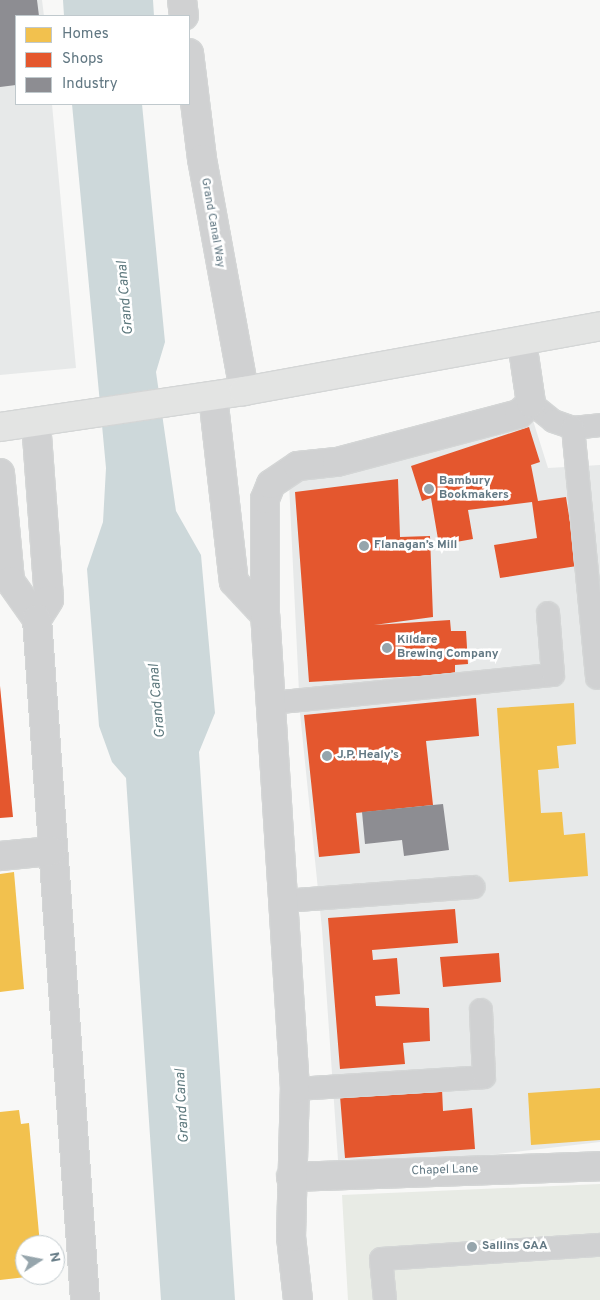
<!DOCTYPE html>
<html>
<head>
<meta charset="utf-8">
<style>
	body { margin:0 }
	#map { position:relative; width:600px; height:1300px; overflow:hidden; background:#f8f8f7; font-family:Overpass,sans-serif }
	div>[style] { position:absolute }
	.built>* { inset:0; background:#e7e9e9 }
	.green>* { inset:0; background:#e8ebe5 }
	.water>* { inset:0; background:#cdd8da }
	.homes>* { inset:0; background:#f2c14e }
	.shops>* { inset:0; background:#e4572e }
	.industry>* { inset:0; background:#8d8d92 }
	.roads { filter:drop-shadow(1px 0 #d4d6d6) drop-shadow(-1px 0 #d4d6d6) drop-shadow(0 1px #d4d6d6) drop-shadow(0 -1px #d4d6d6) }
	.lane>* { height:22px; margin:-11px; padding:0 11px; transform-origin:11px; border-radius:11px; background:#d0d1d2 }
	.street>* { height:28px; margin:-14px; padding:0 14px; transform-origin:14px; border-radius:14px; background:#d0d1d2 }
	.secondary>* { height:28px; margin:-14px; padding:0 14px; transform-origin:14px; border-radius:14px; background:#e3e4e3 }
	.dots>* { width:14px; height:14px; translate:-50% -50%; box-sizing:border-box; border:2px solid #fff; border-radius:50% }
	span { translate:-50% -50%; white-space:nowrap; text-align:center; line-height:1.15; -webkit-text-stroke:5px #fff; paint-order:stroke }
	.street-label { font-size:12px; color:#627883 }
	.poi-label { font-size:12px; color:#627883; font-weight:700 }
	.left { translate:0 -50%; text-align:left }
	.water-label { font-size:14px; color:#5d787d; font-style:italic }
	.legend { position:absolute; left:15px; top:15px; width:175px; height:90px; box-sizing:border-box; background:#fff; border:1px solid #c0c9cd; margin:0; padding:6px 9px; list-style:none; font-size:15px; color:#627883 }
	.legend li { display:flex; align-items:center; gap:10px; height:25px }
	.legend b { width:25px; border:1px solid #c0c9cd }
	.north { position:absolute; left:15px; top:1235px; width:50px; height:50px; box-sizing:border-box; background:#fff; border:1px solid #c0c9cd; border-radius:50%; rotate:79deg; font-size:14px; font-weight:700; line-height:20px; text-align:center; color:#627883 }
	.north::after { content:''; display:block; margin:auto; width:18px; height:22px; background:#96a5ac; clip-path:polygon(50% 0,100% 100%,50% 72%,0 100%) }
</style>
</head>
<body>
<div id="map">
	<div class="built">
		<div style="clip-path:polygon(0 0,42px 0,44px 16px,16px 16px,16px 104px,52px 104px,76px 368px,0 375px)"></div>
		<div style="clip-path:polygon(531px 414px,548px 468px,600px 465px,600px 1142px,481px 1156px,338px 1160px,322px 929px,300px 713px,289px 483px,393px 459px)"></div>
	</div>
	<div class="green">
		<div style="clip-path:polygon(600px 1184px,600px 1300px,348px 1300px,342px 1195px)"></div>
	</div>
	<div class="water">
		<div style="clip-path:polygon(63px 0,153px 0,154px 16px,64px 16px)"></div>
		<div style="clip-path:polygon(72px 104px,142px 104px,165px 342px,156px 372px,176px 511px,201px 555px,215px 713px,199px 752px,235px 1300px,161px 1300px,126px 778px,112px 762px,99px 726px,87px 569px,103px 522px,106px 468px)"></div>
	</div>
	<div class="homes">
		<div style="clip-path:polygon(574px 703px,576px 744px,557px 746px,559px 768px,538px 770px,541px 813px,562px 812px,564px 835px,585px 833px,588px 876px,509px 882px,497px 708px)"></div>
		<div style="clip-path:polygon(14px 872px,24px 989px,0 992px,0 874px)"></div>
		<div style="clip-path:polygon(600px 1088px,600px 1140px,531px 1145px,528px 1093px)"></div>
		<div style="clip-path:polygon(19px 1110px,21px 1124px,29px 1123px,40px 1245px,25px 1245px,25px 1275px,35px 1276px,0 1280px,0 1112px)"></div>
	</div>
	<div class="shops">
		<div style="clip-path:polygon(529px 427px,540px 462px,531px 465px,538px 501px,566px 497px,577px 566px,500px 578px,494px 545px,537px 538px,532px 502px,468px 510px,473px 539px,439px 545px,431px 498px,422px 501px,411px 466px)"></div>
		<div style="clip-path:polygon(398px 479px,400px 537px,430px 536px,433px 617px,374px 625px,450px 620px,451px 631px,466px 631px,468px 664px,455px 665px,455px 674px,309px 682px,295px 492px)"></div>
		<div style="clip-path:polygon(0 686px,13px 817px,0 818px)"></div>
		<div style="clip-path:polygon(476px 698px,479px 736px,426px 741px,433px 805px,356px 813px,360px 853px,319px 857px,304px 715px)"></div>
		<div style="clip-path:polygon(455px 909px,458px 943px,372px 950px,373px 960px,397px 958px,400px 994px,375px 996px,376px 1006px,429px 1008px,430px 1041px,403px 1043px,405px 1064px,340px 1069px,328px 918px)"></div>
		<div style="clip-path:polygon(499px 953px,501px 982px,443px 987px,440px 957px)"></div>
		<div style="clip-path:polygon(442px 1089px,443px 1111px,472px 1108px,475px 1149px,345px 1158px,340px 1096px)"></div>
	</div>
	<div class="industry">
		<div style="clip-path:polygon(0 0,37px 0,39px 16px,16px 16px,16px 85px,0 87px)"></div>
		<div style="clip-path:polygon(443px 804px,449px 850px,404px 856px,402px 840px,365px 844px,362px 812px)"></div>
	</div>
	<div class="roads">
		<div class="lane">
			<div style="left:531px;top:403px;width:28px;rotate:39deg"></div>
			<div style="left:553px;top:421px;width:21px;rotate:19deg"></div>
			<div style="left:573px;top:428px;width:27px;rotate:-6deg"></div>
			<div style="left:573px;top:428px;width:251px;rotate:84.5deg"></div>
			<div style="left:271px;top:703px;width:283px;rotate:-5.7deg"></div>
			<div style="left:553px;top:675px;width:62px;rotate:-94.6deg"></div>
			<div style="left:284px;top:901px;width:190px;rotate:-4.2deg"></div>
			<div style="left:295px;top:1089px;width:189px;rotate:-3.6deg"></div>
			<div style="left:484px;top:1077px;width:67px;rotate:-92.6deg"></div>
			<div style="left:385px;top:1300px;width:41px;rotate:-95.6deg"></div>
			<div style="left:381px;top:1259px;width:219px;rotate:-3.7deg"></div>
		</div>
		<div class="street">
			<div style="left:182px;top:0;width:16px;rotate:83deg"></div>
			<div style="left:189px;top:53px;width:107px;rotate:83deg"></div>
			<div style="left:202px;top:159px;width:236px;rotate:79.7deg"></div>
			<div style="left:213px;top:396px;width:187px;rotate:83.6deg"></div>
			<div style="left:234px;top:582px;width:45px;rotate:46.8deg"></div>
			<div style="left:36px;top:422px;width:178px;rotate:85.8deg"></div>
			<div style="left:49px;top:600px;width:22px;rotate:122deg"></div>
			<div style="left:0;top:473px;width:108px;rotate:84.7deg"></div>
			<div style="left:10px;top:581px;width:47px;rotate:54.6deg"></div>
			<div style="left:37px;top:619px;width:683px;rotate:85.97deg"></div>
			<div style="left:0;top:856px;width:52px;rotate:-5.5deg"></div>
			<div style="left:291px;top:1177px;width:309px;rotate:-2deg"></div>
			<div style="left:298px;top:1300px;width:63px;rotate:-96.3deg"></div>
			<div style="left:291px;top:1237px;width:148px;rotate:-88.5deg"></div>
			<div style="left:295px;top:1089px;width:475px;rotate:-93.6deg"></div>
			<div style="left:265px;top:615px;width:116px;rotate:-90deg"></div>
			<div style="left:265px;top:499px;width:16px;rotate:-68deg"></div>
			<div style="left:271px;top:484px;width:32px;rotate:-34deg"></div>
			<div style="left:298px;top:466px;width:39px;rotate:-6deg"></div>
			<div style="left:337px;top:462px;width:188px;rotate:-14.8deg"></div>
			<div style="left:519px;top:414px;width:16px;rotate:-43deg"></div>
			<div style="left:531px;top:403px;width:62px;rotate:-98.4deg"></div>
		</div>
		<div class="secondary">
			<div style="left:0;top:427px;width:247px;rotate:-8.4deg"></div>
			<div style="left:244px;top:391px;width:362px;rotate:-10.3deg"></div>
		</div>
	</div>
	<div class="dots">
		<div style="left:429px;top:489px;background:#96a5ac"></div>
		<div style="left:364px;top:546px;background:#96a5ac"></div>
		<div style="left:387px;top:648px;background:#96a5ac"></div>
		<div style="left:327px;top:756px;background:#96a5ac"></div>
		<div style="left:472px;top:1247px;background:#96a5ac"></div>
	</div>
	<div class="street-label">
		<span style="left:212px;top:223px;rotate:80deg">Grand Canal Way</span>
		<span style="left:445px;top:1171px;rotate:-2deg">Chapel Lane</span>
	</div>
	<div class="poi-label">
		<span class="left" style="left:439px;top:489px">Bambury<br>Bookmakers</span>
		<span class="left" style="left:374px;top:546px">Flanagan’s Mill</span>
		<span class="left" style="left:397px;top:648px">Kildare<br>Brewing Company</span>
		<span class="left" style="left:337px;top:756px">J.P. Healy’s</span>
		<span class="left" style="left:482px;top:1247px">Sallins GAA</span>
	</div>
	<div class="water-label">
		<span style="left:126px;top:298px;rotate:-95deg">Grand Canal</span>
		<span style="left:158px;top:701px;rotate:-95deg">Grand Canal</span>
		<span style="left:183px;top:1106px;rotate:-93deg">Grand Canal</span>
	</div>
	<ul class="legend">
	<li><b style="height:14px;background:#f2c14e"></b>Homes</li>
	<li><b style="height:14px;background:#e4572e"></b>Shops</li>
	<li><b style="height:14px;background:#8d8d92"></b>Industry</li>
	</ul>
	<div class="north">N</div>
</div>
</body>
</html>
